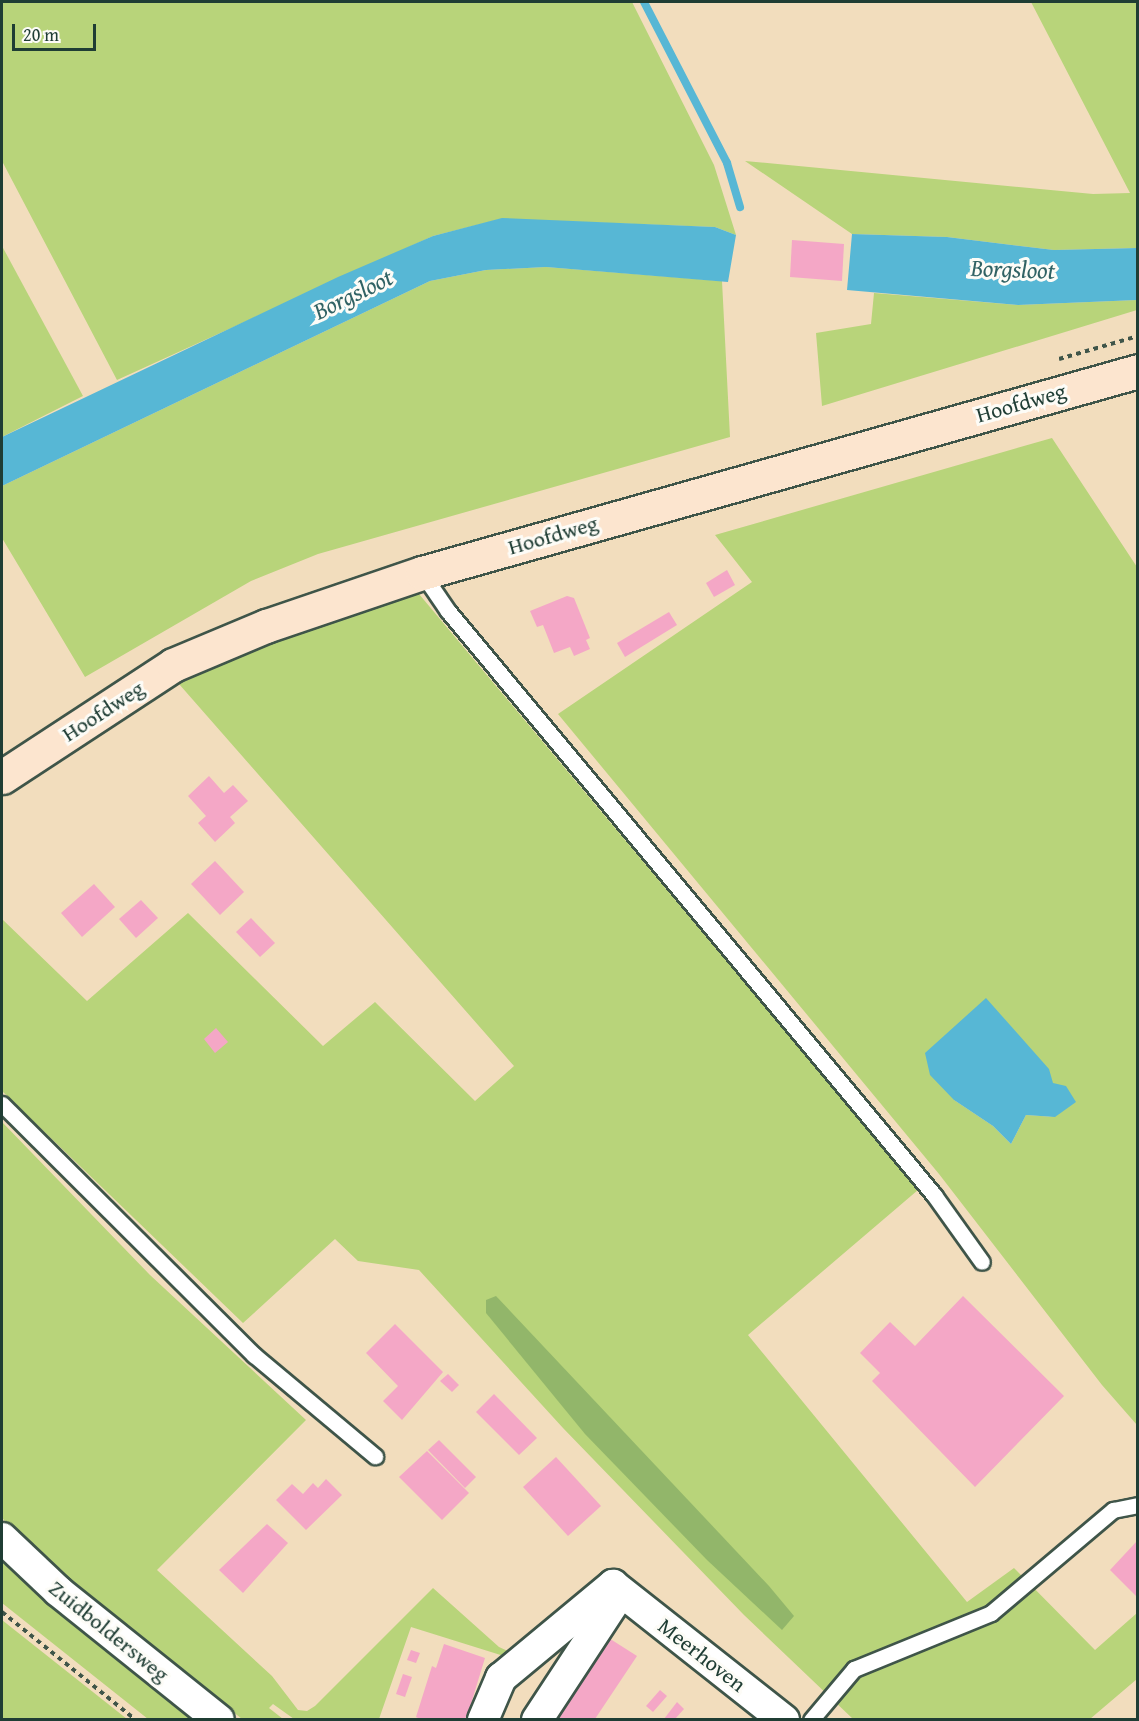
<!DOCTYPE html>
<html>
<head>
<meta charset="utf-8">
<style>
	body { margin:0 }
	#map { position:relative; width:1139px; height:1721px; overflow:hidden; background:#f2ddbd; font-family:"Gentium Book Plus",serif }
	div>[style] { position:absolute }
	.green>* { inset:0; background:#b8d47a }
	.forest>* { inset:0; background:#92b66a }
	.water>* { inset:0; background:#57b7d5 }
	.stream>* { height:8px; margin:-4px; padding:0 4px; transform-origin:4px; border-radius:4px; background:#57b7d5 }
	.building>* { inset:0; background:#f4a7c6 }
	.path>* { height:4px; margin-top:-2px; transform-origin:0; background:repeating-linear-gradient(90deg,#3f5549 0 4.5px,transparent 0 9px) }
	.roads { filter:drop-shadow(2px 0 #3f5549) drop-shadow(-2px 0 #3f5549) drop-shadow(0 2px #3f5549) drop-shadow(0 -2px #3f5549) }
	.lane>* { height:15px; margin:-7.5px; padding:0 7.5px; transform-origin:7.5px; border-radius:7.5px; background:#fff }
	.street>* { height:30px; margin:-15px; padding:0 15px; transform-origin:15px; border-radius:15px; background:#fff }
	.secondary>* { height:33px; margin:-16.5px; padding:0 16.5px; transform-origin:16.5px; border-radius:16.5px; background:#fce5cf }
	span { translate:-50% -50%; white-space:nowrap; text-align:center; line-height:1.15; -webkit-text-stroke:6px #fdfcf7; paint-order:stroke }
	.street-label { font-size:22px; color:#1f3d34 }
	.water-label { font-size:24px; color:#306264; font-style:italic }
	.frame { position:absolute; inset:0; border:3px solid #1f3d34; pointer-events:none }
	.scale { position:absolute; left:12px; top:24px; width:84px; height:27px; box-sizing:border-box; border:3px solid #1f3d34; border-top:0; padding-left:8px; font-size:18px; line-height:21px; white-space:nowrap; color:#1f3d34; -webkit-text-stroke:4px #fdfcf7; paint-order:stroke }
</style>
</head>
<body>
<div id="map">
	<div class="green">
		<div style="clip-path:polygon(2px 2px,632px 2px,714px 165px,736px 235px,715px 227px,501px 219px,433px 236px,117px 380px,2px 161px)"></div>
		<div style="clip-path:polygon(1031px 2px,1137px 2px,1137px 248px,1054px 250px,947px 237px,852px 234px,745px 161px,1093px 194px,1130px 193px)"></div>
		<div style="clip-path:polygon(2px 246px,83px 396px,2px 437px)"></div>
		<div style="clip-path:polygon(546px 267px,722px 281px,730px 437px,318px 554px,251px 581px,85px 677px,2px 538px,2px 486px,430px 281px,486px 270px)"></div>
		<div style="clip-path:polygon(874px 293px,1018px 305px,1137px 300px,1137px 310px,822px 406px,816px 333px,871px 324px)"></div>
		<div style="clip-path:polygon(evenodd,1052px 438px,1137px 567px,1137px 1425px,1102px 1385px,939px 1174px,558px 714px,752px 582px,715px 535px,1052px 438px,954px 1100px,1055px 1117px,1026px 1115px,1011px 1144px,993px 1126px,954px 1100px)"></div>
		<div style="clip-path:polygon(419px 594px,918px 1190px,748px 1335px,967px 1602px,1014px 1568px,1095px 1650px,1137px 1613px,1137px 1679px,1090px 1719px,853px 1719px,744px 1615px,563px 1428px,419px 1270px,358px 1261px,335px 1239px,243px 1323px,2px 1091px,2px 919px,87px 1001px,188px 913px,323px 1046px,375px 1002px,475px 1101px,514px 1066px,179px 684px,272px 639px)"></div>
		<div style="clip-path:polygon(2px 1122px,150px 1275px,306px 1420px,157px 1570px,272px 1676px,298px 1710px,307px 1711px,315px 1706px,433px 1588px,499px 1647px,510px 1652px,507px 1657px,411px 1627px,379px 1719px,294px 1719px,273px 1704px,269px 1708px,283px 1719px,242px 1719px,67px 1579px,2px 1518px)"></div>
		<div style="clip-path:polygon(2px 1559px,49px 1602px,197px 1719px,148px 1719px,2px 1603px)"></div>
		<div style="clip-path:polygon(2px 1620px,127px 1719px,2px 1719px)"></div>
	</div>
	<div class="forest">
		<div style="clip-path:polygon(496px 1296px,769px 1586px,794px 1616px,782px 1630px,707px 1560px,585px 1434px,486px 1313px,486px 1300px)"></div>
	</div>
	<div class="water">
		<div style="clip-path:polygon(502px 218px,715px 227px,736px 235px,728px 282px,546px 267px,486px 270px,430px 281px,2px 486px,2px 437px,338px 277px,433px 236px)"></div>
		<div style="clip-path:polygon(852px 234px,947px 237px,1054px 250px,1137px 248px,1137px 300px,1018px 305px,847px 290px)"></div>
		<div style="clip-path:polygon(986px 998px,1049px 1069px,1053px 1083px,1066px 1086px,1076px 1102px,1055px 1117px,1026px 1115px,1011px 1144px,993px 1126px,954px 1100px,930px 1075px,925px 1053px)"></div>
	</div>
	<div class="stream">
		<div style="left:644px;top:2px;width:181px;rotate:62.7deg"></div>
		<div style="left:727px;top:163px;width:46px;rotate:73.5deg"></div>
	</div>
	<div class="building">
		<div style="clip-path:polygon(792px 240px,844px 244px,842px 281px,790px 277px)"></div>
		<div style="clip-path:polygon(727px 570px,735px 585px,714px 597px,706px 583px)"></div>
		<div style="clip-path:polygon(567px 596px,574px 598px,590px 638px,586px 640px,590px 649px,574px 656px,570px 647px,554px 653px,543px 625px,537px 627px,530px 611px)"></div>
		<div style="clip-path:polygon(669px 612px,677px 625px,625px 657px,617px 643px)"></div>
		<div style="clip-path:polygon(209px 776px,224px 793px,233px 785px,248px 801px,230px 817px,235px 823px,215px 842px,198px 823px,206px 816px,188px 796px)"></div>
		<div style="clip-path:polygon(215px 861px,244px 892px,220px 915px,191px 884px)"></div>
		<div style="clip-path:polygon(94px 884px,115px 907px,82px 937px,61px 913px)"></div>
		<div style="clip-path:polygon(141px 900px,158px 918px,136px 938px,119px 919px)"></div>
		<div style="clip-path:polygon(251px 918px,275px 943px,260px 957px,236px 932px)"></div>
		<div style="clip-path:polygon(216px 1028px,228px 1042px,215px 1053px,204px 1039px)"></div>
		<div style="clip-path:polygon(963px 1296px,1064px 1396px,975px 1487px,872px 1381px,880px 1373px,860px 1353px,890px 1322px,915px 1346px)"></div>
		<div style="clip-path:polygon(395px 1324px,443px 1372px,402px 1420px,383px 1401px,398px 1386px,366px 1353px)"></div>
		<div style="clip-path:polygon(448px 1374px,459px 1385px,452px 1392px,440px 1381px)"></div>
		<div style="clip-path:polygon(494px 1394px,537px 1438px,519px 1455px,476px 1412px)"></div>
		<div style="clip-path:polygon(439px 1440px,476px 1477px,465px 1488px,428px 1450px)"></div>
		<div style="clip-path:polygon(427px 1451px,469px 1493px,442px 1520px,399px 1477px)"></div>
		<div style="clip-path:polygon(556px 1457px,601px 1506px,568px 1536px,523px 1487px)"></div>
		<div style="clip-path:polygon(326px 1479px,342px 1495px,306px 1530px,276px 1500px,292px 1484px,303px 1494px,313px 1483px,318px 1488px)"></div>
		<div style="clip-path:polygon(267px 1524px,288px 1543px,243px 1593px,219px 1570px)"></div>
		<div style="clip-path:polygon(1137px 1541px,1137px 1597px,1110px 1570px)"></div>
		<div style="clip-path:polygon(604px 1635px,637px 1656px,595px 1719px,550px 1719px)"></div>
		<div style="clip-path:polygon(444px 1644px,485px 1658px,470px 1707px,465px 1719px,420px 1719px,416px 1717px,432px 1666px,436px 1668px)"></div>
		<div style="clip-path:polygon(411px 1650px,420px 1653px,416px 1663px,407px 1660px)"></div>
		<div style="clip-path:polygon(403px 1674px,412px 1677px,405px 1697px,396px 1694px)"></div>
		<div style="clip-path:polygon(660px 1690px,667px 1696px,653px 1712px,646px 1706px)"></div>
		<div style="clip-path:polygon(677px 1702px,684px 1709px,675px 1719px,664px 1719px)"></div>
	</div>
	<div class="path">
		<div style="left:1059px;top:359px;width:82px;rotate:-16.2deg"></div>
		<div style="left:2px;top:1612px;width:172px;rotate:38.9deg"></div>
	</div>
	<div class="roads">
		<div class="lane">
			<div style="left:422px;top:573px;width:46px;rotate:55.6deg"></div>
			<div style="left:448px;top:611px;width:760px;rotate:50.23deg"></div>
			<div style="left:934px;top:1195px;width:82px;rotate:54.4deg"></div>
			<div style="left:2px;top:1104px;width:356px;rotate:44.9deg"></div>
			<div style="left:254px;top:1355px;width:158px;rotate:39.9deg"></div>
			<div style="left:811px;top:1720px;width:67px;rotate:-49.9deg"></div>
			<div style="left:854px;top:1669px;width:148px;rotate:-22.2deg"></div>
			<div style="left:991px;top:1613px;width:160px;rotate:-40.2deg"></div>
			<div style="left:1113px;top:1510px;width:25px;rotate:-11deg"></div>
		</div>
		<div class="street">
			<div style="left:2px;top:1538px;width:77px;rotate:43.4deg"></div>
			<div style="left:58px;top:1591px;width:206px;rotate:38.7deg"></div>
			<div style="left:483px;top:1720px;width:46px;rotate:-66.8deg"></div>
			<div style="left:501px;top:1678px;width:146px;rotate:-39.7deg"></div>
			<div style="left:613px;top:1585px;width:218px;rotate:38.3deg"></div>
			<div style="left:537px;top:1720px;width:153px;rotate:-56.7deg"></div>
		</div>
		<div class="secondary">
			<div style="left:2px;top:777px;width:204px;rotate:-33.2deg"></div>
			<div style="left:173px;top:665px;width:101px;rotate:-22.8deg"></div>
			<div style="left:266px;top:626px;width:165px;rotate:-18.8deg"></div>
			<div style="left:422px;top:573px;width:744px;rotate:-15.75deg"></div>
		</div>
	</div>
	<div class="street-label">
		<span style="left:1021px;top:403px;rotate:-16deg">Hoofdweg</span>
		<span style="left:553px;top:535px;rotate:-16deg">Hoofdweg</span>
		<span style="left:103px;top:711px;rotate:-33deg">Hoofdweg</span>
		<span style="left:109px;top:1631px;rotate:39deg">Zuidboldersweg</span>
		<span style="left:702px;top:1655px;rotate:38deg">Meerhoven</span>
	</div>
	<div class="water-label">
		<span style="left:1013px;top:269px;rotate:2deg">Borgsloot</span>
		<span style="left:353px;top:294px;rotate:-26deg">Borgsloot</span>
	</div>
	<div class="frame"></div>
	<div class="scale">20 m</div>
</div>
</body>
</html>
